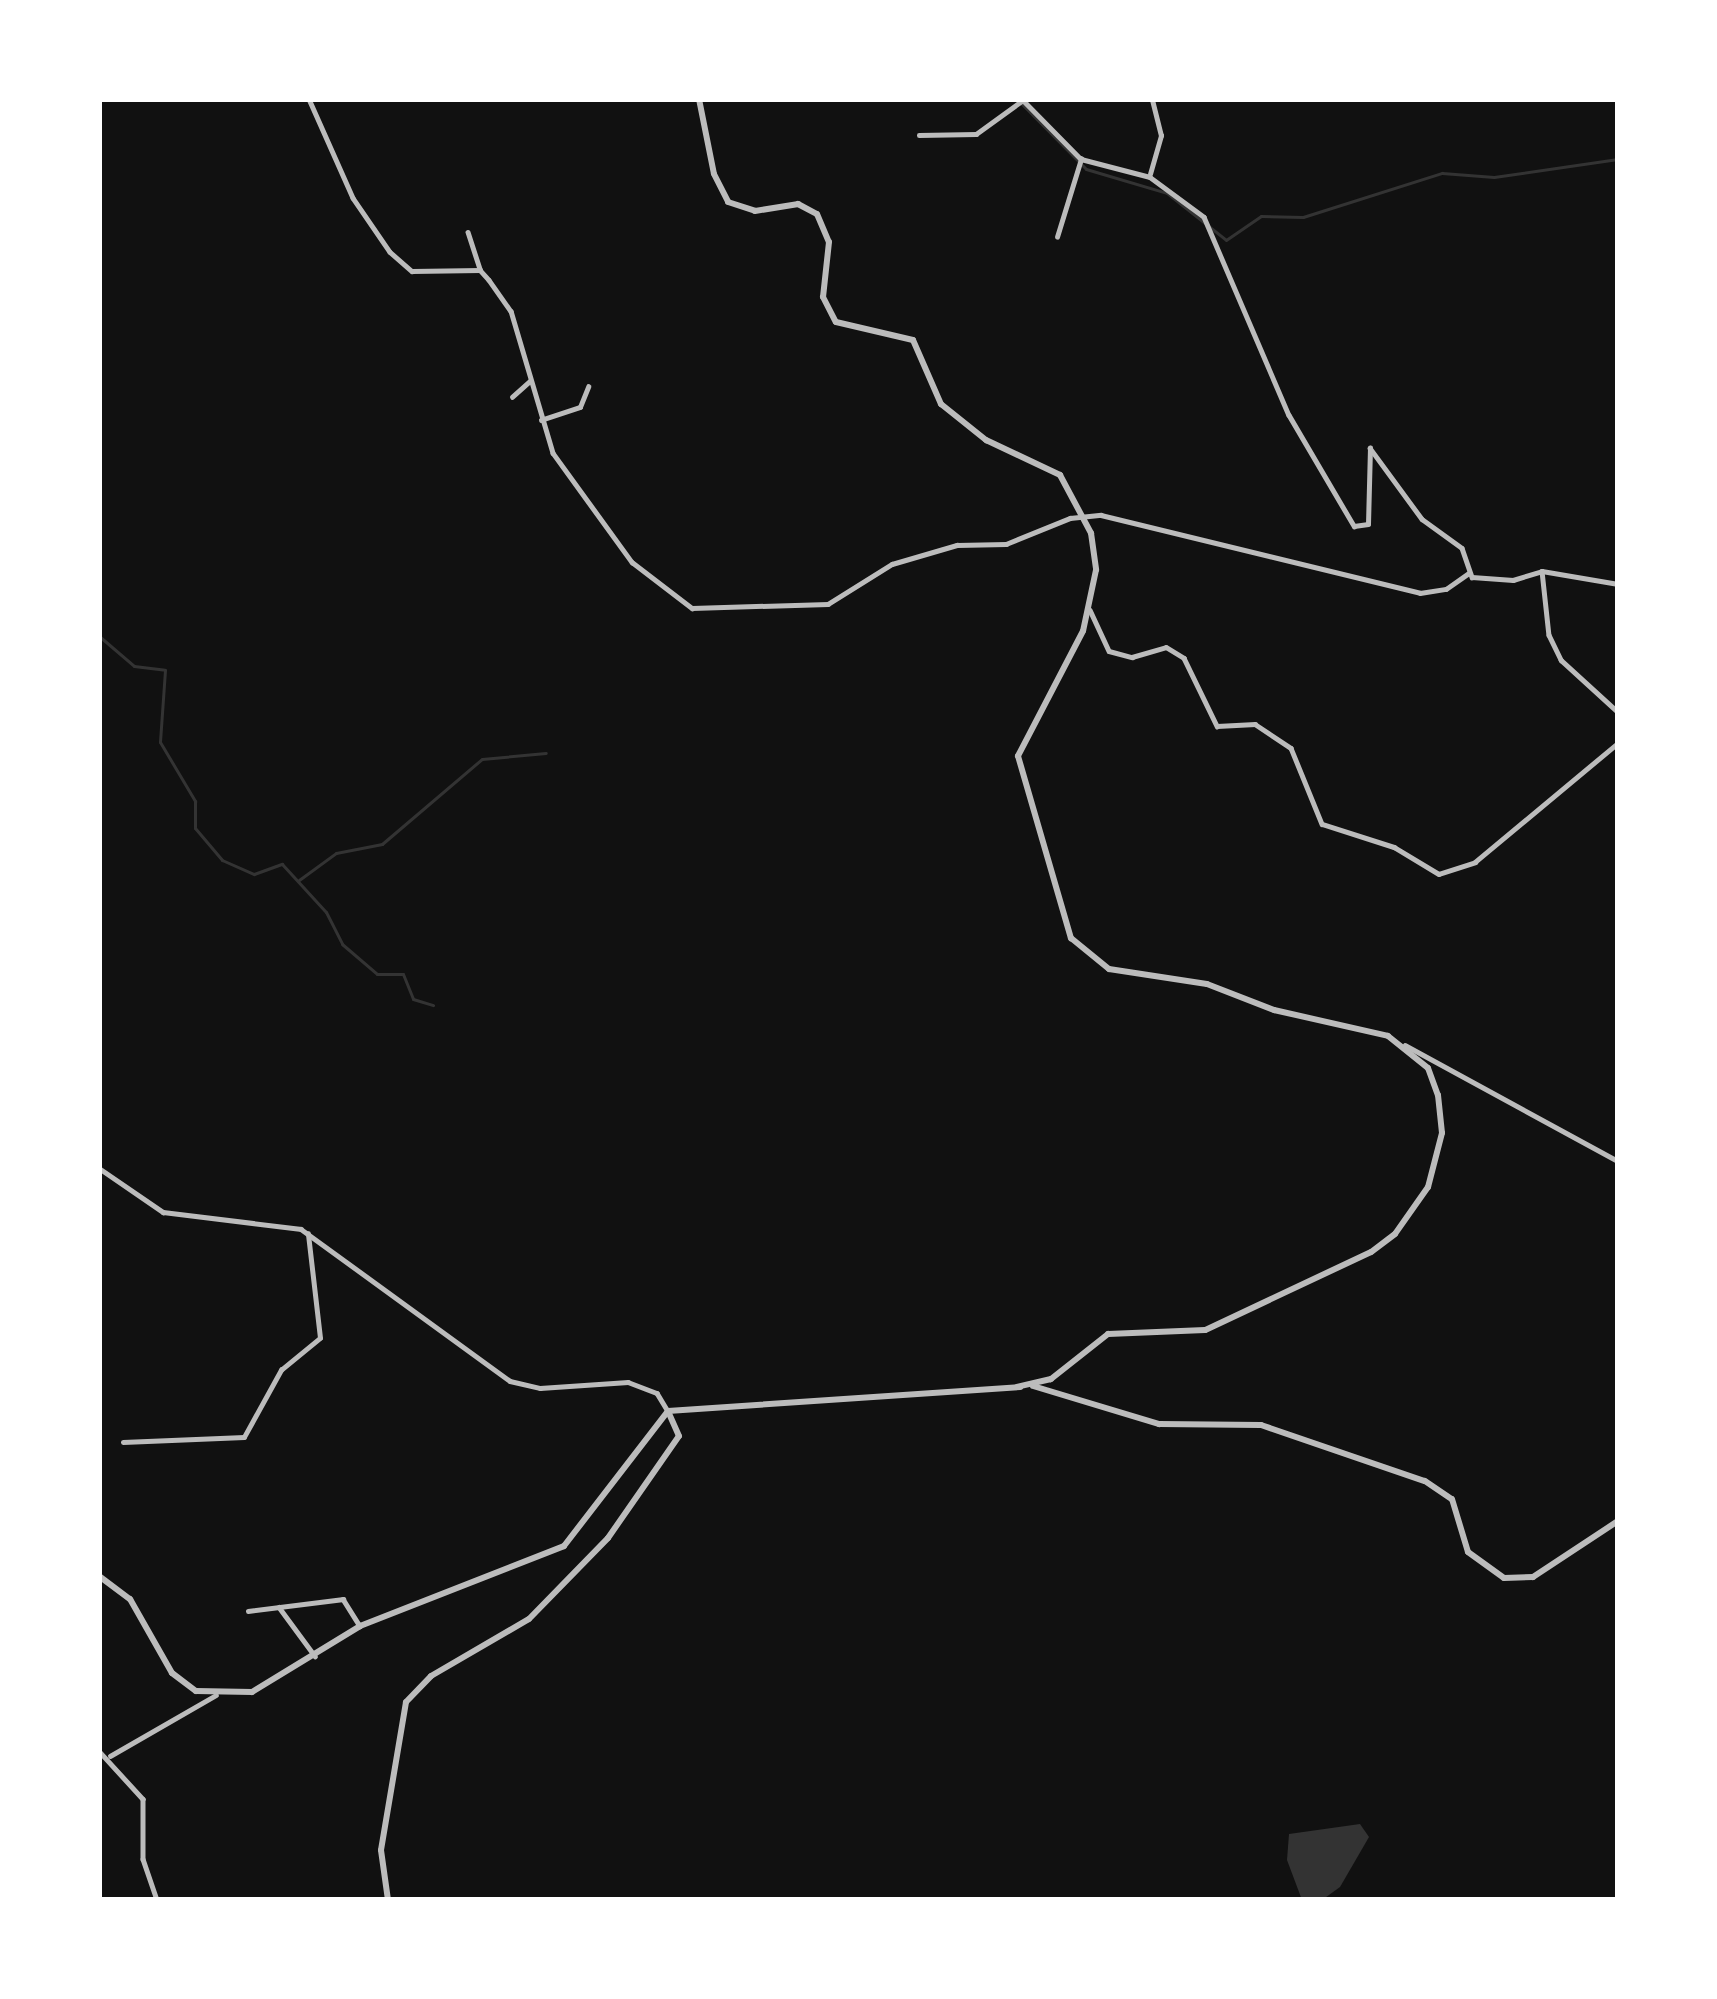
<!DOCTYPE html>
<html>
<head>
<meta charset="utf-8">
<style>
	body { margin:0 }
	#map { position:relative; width:1717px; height:1999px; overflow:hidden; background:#111; font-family:Montserrat,sans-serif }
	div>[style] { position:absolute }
	.water>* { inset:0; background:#333 }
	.stream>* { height:3px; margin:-1.5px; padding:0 1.5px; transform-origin:1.5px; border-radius:1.5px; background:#333 }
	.minor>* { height:4.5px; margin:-2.25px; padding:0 2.25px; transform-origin:2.25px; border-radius:2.25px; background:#bcbcbc }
	.tertiary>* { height:6px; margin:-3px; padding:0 3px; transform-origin:3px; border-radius:3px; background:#bcbcbc }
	span { translate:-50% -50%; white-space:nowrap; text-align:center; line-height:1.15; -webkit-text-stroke:12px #fff; paint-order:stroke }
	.frame { position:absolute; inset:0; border:102px solid #fff; pointer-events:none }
</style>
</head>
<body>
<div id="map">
	<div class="water">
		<div style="clip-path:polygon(1360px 1824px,1369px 1837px,1340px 1887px,1322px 1900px,1302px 1900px,1287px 1860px,1289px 1834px)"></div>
	</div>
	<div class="stream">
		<div style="left:1017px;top:99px;width:98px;rotate:45.4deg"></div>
		<div style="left:1086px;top:169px;width:84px;rotate:16.5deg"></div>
		<div style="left:1167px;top:193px;width:75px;rotate:38.5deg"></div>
		<div style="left:1226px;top:240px;width:42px;rotate:-34.4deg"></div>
		<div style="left:1261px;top:216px;width:42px;rotate:1.4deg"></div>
		<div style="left:1303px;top:217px;width:146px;rotate:-17.6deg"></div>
		<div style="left:1442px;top:173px;width:52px;rotate:4.4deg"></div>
		<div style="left:1494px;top:177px;width:125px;rotate:-8.3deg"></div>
		<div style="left:99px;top:636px;width:46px;rotate:40.6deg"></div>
		<div style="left:134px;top:666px;width:31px;rotate:7deg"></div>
		<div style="left:165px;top:670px;width:72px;rotate:94deg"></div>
		<div style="left:160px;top:742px;width:69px;rotate:59.3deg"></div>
		<div style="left:195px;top:801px;width:27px;rotate:90deg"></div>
		<div style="left:195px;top:828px;width:42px;rotate:49.8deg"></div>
		<div style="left:222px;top:860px;width:35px;rotate:24deg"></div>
		<div style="left:254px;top:874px;width:30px;rotate:-20deg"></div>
		<div style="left:282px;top:864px;width:65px;rotate:47.5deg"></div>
		<div style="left:326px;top:912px;width:36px;rotate:63deg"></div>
		<div style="left:342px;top:944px;width:46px;rotate:40.6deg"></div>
		<div style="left:377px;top:974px;width:26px"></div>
		<div style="left:403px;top:974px;width:27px;rotate:68deg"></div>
		<div style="left:413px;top:999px;width:21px;rotate:17deg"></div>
		<div style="left:299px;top:880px;width:46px;rotate:-36.1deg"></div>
		<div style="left:336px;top:853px;width:47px;rotate:-11.1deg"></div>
		<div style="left:382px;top:844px;width:131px;rotate:-40.4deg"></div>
		<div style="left:482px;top:759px;width:64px;rotate:-5.4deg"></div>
	</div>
	<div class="minor">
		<div style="left:309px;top:99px;width:108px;rotate:66deg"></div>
		<div style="left:353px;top:198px;width:65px;rotate:55.6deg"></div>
		<div style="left:390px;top:252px;width:29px;rotate:41deg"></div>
		<div style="left:412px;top:271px;width:68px;rotate:-0.8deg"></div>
		<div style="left:480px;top:270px;width:13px;rotate:48deg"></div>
		<div style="left:489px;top:280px;width:38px;rotate:55deg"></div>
		<div style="left:511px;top:311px;width:148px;rotate:73.5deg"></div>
		<div style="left:553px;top:453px;width:135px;rotate:54.1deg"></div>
		<div style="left:632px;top:562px;width:76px;rotate:37.5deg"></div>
		<div style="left:692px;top:608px;width:136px;rotate:-1.7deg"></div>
		<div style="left:828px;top:604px;width:75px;rotate:-32deg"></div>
		<div style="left:892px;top:564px;width:68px;rotate:-16.3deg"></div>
		<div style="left:957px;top:545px;width:49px;rotate:-1.2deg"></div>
		<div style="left:1006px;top:544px;width:69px;rotate:-22.1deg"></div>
		<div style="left:1070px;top:518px;width:31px;rotate:-6deg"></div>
		<div style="left:1101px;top:515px;width:328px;rotate:13.7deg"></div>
		<div style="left:1420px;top:593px;width:26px;rotate:-9deg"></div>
		<div style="left:1446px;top:589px;width:28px;rotate:-35deg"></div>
		<div style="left:338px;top:99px;width:59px"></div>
		<div style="left:1022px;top:99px;width:84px;rotate:45.5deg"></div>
		<div style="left:1081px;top:159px;width:71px;rotate:14.6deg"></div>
		<div style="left:1150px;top:177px;width:67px;rotate:36.5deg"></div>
		<div style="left:1204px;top:217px;width:215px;rotate:66.8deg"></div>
		<div style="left:1289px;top:415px;width:129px;rotate:59.6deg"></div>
		<div style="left:1354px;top:526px;width:14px;rotate:-8deg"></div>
		<div style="left:1368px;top:524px;width:76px;rotate:-88.5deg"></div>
		<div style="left:1370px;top:448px;width:88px;rotate:53.8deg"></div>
		<div style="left:1422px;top:519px;width:49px;rotate:35.9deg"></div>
		<div style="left:1462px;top:548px;width:31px;rotate:71deg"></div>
		<div style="left:1472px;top:577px;width:41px;rotate:4.2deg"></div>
		<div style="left:1513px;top:580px;width:30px;rotate:-17deg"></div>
		<div style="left:1542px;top:571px;width:77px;rotate:9.7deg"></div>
		<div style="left:919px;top:135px;width:57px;rotate:-1deg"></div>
		<div style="left:976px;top:134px;width:58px;rotate:-35.9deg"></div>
		<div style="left:1150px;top:174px;width:40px;rotate:-74deg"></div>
		<div style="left:1161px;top:136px;width:38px;rotate:-104deg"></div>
		<div style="left:468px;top:232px;width:40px;rotate:72deg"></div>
		<div style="left:1057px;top:237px;width:82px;rotate:-72.9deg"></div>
		<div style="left:512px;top:397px;width:24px;rotate:-42deg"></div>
		<div style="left:541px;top:420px;width:41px;rotate:-18.4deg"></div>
		<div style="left:580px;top:407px;width:22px;rotate:-68deg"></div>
		<div style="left:1542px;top:571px;width:64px;rotate:83.8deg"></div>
		<div style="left:1549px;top:635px;width:28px;rotate:64deg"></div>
		<div style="left:1561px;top:660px;width:77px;rotate:42.4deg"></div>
		<div style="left:1090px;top:610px;width:45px;rotate:65.1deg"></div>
		<div style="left:1109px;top:651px;width:24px;rotate:15deg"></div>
		<div style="left:1132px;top:657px;width:35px;rotate:-16deg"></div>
		<div style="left:1166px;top:647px;width:21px;rotate:31deg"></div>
		<div style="left:1184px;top:658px;width:76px;rotate:64.1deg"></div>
		<div style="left:1217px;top:726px;width:38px;rotate:-3deg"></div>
		<div style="left:1255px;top:724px;width:43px;rotate:33.7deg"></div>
		<div style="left:1291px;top:748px;width:82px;rotate:67.8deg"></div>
		<div style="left:1322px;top:824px;width:76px;rotate:17.7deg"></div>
		<div style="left:1394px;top:847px;width:52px;rotate:31deg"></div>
		<div style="left:1439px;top:874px;width:38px;rotate:-18deg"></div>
		<div style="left:1475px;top:862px;width:186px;rotate:-39.8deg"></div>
		<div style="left:1405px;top:1045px;width:243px;rotate:28.6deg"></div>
		<div style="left:99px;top:1168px;width:78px;rotate:34.5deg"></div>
		<div style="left:163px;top:1212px;width:139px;rotate:7deg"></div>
		<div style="left:301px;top:1229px;width:258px;rotate:36deg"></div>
		<div style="left:510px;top:1381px;width:31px;rotate:13deg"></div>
		<div style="left:540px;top:1388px;width:88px;rotate:-3.9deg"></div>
		<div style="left:628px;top:1382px;width:31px;rotate:21deg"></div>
		<div style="left:657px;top:1393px;width:21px;rotate:59deg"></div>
		<div style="left:123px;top:1442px;width:121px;rotate:-2.4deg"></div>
		<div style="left:244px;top:1437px;width:77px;rotate:-61.1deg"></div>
		<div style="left:281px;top:1370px;width:50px;rotate:-39.4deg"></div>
		<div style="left:320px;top:1338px;width:105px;rotate:-96.6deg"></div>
		<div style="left:279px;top:1607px;width:61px;rotate:53.7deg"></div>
		<div style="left:248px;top:1611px;width:96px;rotate:-7.2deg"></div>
		<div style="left:343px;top:1599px;width:32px;rotate:58deg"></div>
		<div style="left:99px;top:1751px;width:65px;rotate:47.5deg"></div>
		<div style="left:143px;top:1799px;width:60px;rotate:90deg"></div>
		<div style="left:143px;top:1859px;width:43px;rotate:71.1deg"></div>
		<div style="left:110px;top:1756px;width:122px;rotate:-29.9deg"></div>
	</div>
	<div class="tertiary">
		<div style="left:699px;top:99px;width:76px;rotate:78.7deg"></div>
		<div style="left:714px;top:174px;width:31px;rotate:63deg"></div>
		<div style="left:728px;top:202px;width:28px;rotate:18deg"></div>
		<div style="left:755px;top:211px;width:44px;rotate:-9.2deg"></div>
		<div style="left:798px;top:204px;width:21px;rotate:28deg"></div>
		<div style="left:817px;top:214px;width:30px;rotate:67deg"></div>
		<div style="left:829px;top:242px;width:55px;rotate:96.2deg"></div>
		<div style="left:823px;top:297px;width:28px;rotate:63deg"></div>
		<div style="left:836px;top:322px;width:79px;rotate:13.2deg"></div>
		<div style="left:913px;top:340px;width:70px;rotate:66.4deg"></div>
		<div style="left:941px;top:404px;width:58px;rotate:38.7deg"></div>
		<div style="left:986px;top:440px;width:82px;rotate:25.3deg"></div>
		<div style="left:1060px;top:475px;width:66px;rotate:61.9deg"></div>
		<div style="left:1091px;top:533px;width:37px;rotate:82deg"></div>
		<div style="left:1096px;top:570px;width:62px;rotate:102deg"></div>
		<div style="left:1083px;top:631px;width:141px;rotate:117.5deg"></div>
		<div style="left:1018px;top:756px;width:190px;rotate:73.8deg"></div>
		<div style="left:1071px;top:938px;width:49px;rotate:39.2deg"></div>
		<div style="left:1109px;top:969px;width:99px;rotate:8.7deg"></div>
		<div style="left:1207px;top:984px;width:72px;rotate:21.2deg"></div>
		<div style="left:1274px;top:1010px;width:117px;rotate:12.8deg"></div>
		<div style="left:1388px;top:1036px;width:51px;rotate:38.7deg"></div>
		<div style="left:1428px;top:1068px;width:29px;rotate:70deg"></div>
		<div style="left:1438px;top:1095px;width:38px;rotate:84deg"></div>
		<div style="left:1442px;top:1133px;width:56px;rotate:104.5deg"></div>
		<div style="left:1428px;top:1187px;width:57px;rotate:125.1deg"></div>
		<div style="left:1395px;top:1234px;width:30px;rotate:143deg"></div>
		<div style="left:1371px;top:1252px;width:183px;rotate:154.8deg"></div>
		<div style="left:1205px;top:1330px;width:97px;rotate:177.6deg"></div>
		<div style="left:1108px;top:1334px;width:73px;rotate:141.7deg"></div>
		<div style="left:1051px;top:1379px;width:35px;rotate:167deg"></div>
		<div style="left:1033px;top:1386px;width:132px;rotate:16.8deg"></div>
		<div style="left:1159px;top:1424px;width:102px;rotate:0.6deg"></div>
		<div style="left:1261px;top:1425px;width:173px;rotate:18.9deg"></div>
		<div style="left:1425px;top:1481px;width:32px;rotate:34deg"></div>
		<div style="left:1452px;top:1499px;width:55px;rotate:73.2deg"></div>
		<div style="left:1468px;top:1552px;width:44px;rotate:35.8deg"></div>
		<div style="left:1504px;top:1578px;width:29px;rotate:-2deg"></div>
		<div style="left:1533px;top:1577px;width:102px;rotate:-33.4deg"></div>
		<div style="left:99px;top:1576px;width:39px;rotate:37deg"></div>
		<div style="left:130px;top:1599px;width:85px;rotate:60.4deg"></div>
		<div style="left:172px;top:1673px;width:30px;rotate:37deg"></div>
		<div style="left:196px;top:1691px;width:56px;rotate:1deg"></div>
		<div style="left:252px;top:1692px;width:127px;rotate:-31.4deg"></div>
		<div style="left:360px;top:1626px;width:219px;rotate:-21.4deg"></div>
		<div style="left:564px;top:1546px;width:170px;rotate:-52.4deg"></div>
		<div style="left:668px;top:1411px;width:353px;rotate:-3.9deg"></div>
		<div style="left:388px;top:1900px;width:50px;rotate:-98deg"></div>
		<div style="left:381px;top:1850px;width:150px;rotate:-80.4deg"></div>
		<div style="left:406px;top:1702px;width:36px;rotate:-46deg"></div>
		<div style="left:431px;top:1676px;width:113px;rotate:-30.2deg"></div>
		<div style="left:529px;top:1619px;width:113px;rotate:-45.7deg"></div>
		<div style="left:608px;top:1538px;width:124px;rotate:-55.2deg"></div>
		<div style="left:679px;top:1436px;width:27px;rotate:-114deg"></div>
	</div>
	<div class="frame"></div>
</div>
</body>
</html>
